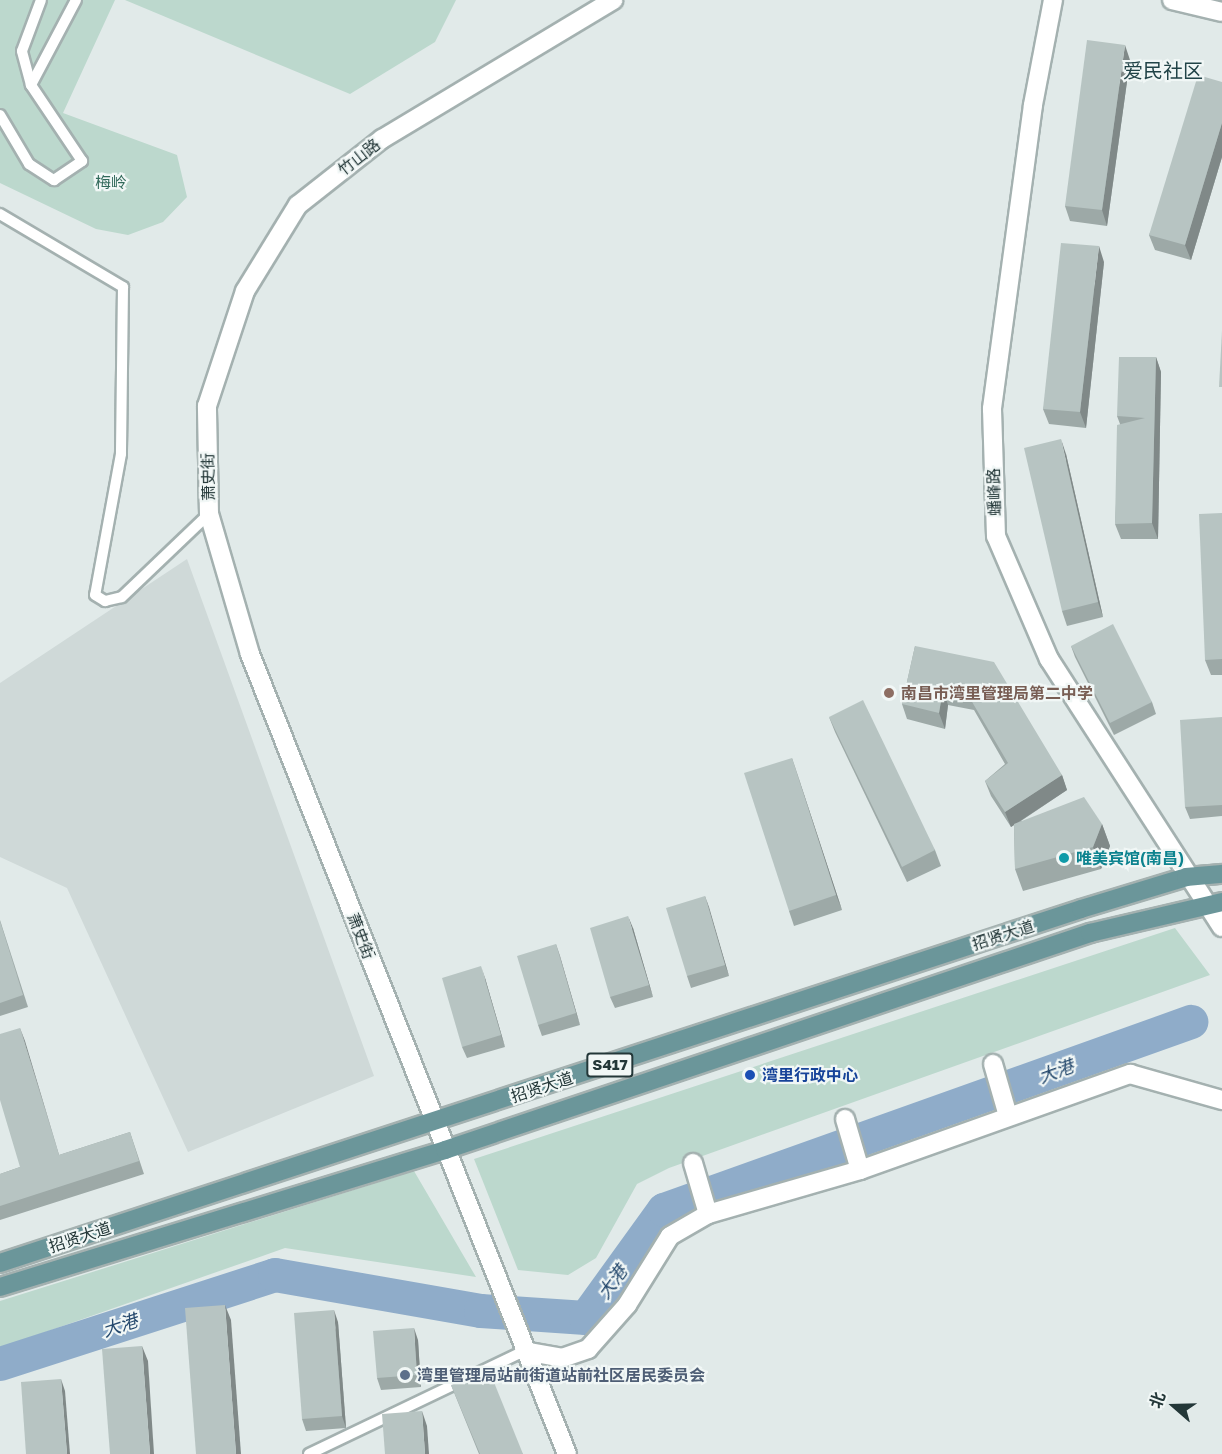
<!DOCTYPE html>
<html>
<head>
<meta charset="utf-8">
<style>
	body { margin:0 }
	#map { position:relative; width:1222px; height:1454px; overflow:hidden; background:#e1eae9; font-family:"Golos Text","Noto Sans SC",sans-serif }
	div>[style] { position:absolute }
	.built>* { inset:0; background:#cfd9d8 }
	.green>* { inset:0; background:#bcd8cd }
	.river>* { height:34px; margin:-17px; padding:0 17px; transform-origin:17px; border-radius:17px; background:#8facc9 }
	.roads { filter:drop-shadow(2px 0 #a4b1b0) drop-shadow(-2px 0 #a4b1b0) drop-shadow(0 2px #a4b1b0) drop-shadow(0 -2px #a4b1b0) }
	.service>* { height:10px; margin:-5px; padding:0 5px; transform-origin:5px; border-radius:5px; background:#fff }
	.minor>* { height:18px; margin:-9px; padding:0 9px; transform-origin:9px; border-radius:9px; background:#fff }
	.tertiary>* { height:18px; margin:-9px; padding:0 9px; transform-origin:9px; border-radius:9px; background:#fff }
	.primary>* { height:18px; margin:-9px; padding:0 9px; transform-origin:9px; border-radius:9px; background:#6b969a }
	.wall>* { inset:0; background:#9da9a7 }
	.shaded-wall>* { inset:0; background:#808988 }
	.building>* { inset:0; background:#b7c4c2 }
	.dots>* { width:16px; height:16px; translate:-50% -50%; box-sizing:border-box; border:3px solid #f1f7f6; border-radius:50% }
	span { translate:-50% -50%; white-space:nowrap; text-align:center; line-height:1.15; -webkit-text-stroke:4.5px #f1f7f6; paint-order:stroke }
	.shield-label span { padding:2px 4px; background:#f1f7f6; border:2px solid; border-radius:4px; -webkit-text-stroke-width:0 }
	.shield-label { font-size:15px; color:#233738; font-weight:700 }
	.street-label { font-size:16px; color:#233738 }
	.park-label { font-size:16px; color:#326a5b }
	.education-label { font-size:16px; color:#785e54; font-weight:700 }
	.left { translate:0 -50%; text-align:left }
	.culture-label { font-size:16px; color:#0d838f; font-weight:700 }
	.transit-label { font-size:16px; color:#164399; font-weight:700 }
	.service-label { font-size:16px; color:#4e5e75; font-weight:700 }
	.water-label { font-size:18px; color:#25496d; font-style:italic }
	.quarter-label { font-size:20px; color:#224448 }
	.north { position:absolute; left:1144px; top:1376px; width:60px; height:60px; -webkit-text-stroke:4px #f1f7f6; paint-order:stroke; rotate:290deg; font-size:16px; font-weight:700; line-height:24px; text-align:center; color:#233738 }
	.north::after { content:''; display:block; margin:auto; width:21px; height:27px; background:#233738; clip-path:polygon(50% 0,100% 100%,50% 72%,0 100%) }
</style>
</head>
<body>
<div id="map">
	<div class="built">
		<div style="clip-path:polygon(187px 559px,374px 1076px,188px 1152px,67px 888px,0 857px,0 683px)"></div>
	</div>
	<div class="green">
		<div style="clip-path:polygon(0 0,115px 0,63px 113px,177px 155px,187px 197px,163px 222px,128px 235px,96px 229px,0 183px)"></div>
		<div style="clip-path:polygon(125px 0,456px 0,435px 42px,350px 94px)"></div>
		<div style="clip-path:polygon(1175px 928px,1210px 975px,669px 1168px,637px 1184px,596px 1258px,568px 1275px,518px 1270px,474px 1159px)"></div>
		<div style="clip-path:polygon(414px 1171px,476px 1277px,285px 1248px,0 1348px,0 1301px)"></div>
	</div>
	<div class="river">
		<div style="left:0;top:1364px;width:289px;rotate:-17.9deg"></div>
		<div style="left:275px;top:1275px;width:209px;rotate:9.9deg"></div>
		<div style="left:481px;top:1311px;width:105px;rotate:3.8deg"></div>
		<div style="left:586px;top:1318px;width:133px;rotate:-54.2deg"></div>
		<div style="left:664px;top:1210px;width:560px;rotate:-19.63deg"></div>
	</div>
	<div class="roads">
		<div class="service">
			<div style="left:31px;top:85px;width:96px;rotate:-62.1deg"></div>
			<div style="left:0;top:115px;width:57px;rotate:59.4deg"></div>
			<div style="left:29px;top:164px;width:30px;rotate:33deg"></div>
			<div style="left:54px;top:180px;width:34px;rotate:-34deg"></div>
			<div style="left:82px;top:161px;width:92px;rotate:-123.9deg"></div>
			<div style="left:31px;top:85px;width:35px;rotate:-105deg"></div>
			<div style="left:22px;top:51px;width:54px;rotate:-69.6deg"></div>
			<div style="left:0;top:214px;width:143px;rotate:30.7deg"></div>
			<div style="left:123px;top:287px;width:167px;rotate:90.7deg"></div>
			<div style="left:121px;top:454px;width:143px;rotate:100.4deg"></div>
			<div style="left:95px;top:595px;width:12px;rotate:31deg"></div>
			<div style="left:105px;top:601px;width:17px;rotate:-13deg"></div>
			<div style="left:122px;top:597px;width:120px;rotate:-43.7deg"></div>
			<div style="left:309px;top:1454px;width:238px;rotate:-25.6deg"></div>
		</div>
		<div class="minor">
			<div style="left:993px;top:1064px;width:54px;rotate:73.9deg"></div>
			<div style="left:845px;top:1119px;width:53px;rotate:73.6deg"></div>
			<div style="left:693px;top:1163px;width:53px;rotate:73.6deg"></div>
			<div style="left:524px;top:1351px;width:39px;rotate:10deg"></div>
			<div style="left:562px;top:1358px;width:28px;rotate:-19deg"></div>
			<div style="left:588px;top:1349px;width:59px;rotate:-48.4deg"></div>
			<div style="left:627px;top:1305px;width:81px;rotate:-58.1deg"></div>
			<div style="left:670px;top:1236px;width:44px;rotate:-30.1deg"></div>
			<div style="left:708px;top:1214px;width:158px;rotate:-16.1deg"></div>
			<div style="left:860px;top:1170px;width:287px;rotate:-19.6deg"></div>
			<div style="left:1130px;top:1074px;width:96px;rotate:15.8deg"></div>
		</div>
		<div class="tertiary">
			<div style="left:1053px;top:0;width:107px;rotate:100.8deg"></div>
			<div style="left:1033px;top:105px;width:307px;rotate:97.7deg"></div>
			<div style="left:992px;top:409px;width:127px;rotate:88.2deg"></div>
			<div style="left:996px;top:536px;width:134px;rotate:66.7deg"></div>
			<div style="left:1049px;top:659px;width:319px;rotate:57.2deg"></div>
			<div style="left:1172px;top:0;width:51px;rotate:13.5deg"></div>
			<div style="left:567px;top:1454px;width:861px;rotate:-111.62deg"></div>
			<div style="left:250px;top:654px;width:146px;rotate:-106.3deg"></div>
			<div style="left:209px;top:514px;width:108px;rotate:-91.1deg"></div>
			<div style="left:207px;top:406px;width:121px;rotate:-71.7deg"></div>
			<div style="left:245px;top:291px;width:101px;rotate:-58.4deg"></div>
			<div style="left:298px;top:205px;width:107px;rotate:-38.2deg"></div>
			<div style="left:382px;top:139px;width:270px;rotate:-31deg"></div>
		</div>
		<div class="primary">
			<div style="left:0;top:1263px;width:1137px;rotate:-18.13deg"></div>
			<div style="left:1081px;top:909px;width:110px;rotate:-16.9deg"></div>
			<div style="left:1186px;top:877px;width:36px;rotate:-5deg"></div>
			<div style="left:0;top:1287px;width:466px;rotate:-17.1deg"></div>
			<div style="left:445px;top:1150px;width:681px;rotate:-18.59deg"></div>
			<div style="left:1090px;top:933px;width:136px;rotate:-13.2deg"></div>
		</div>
	</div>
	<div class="wall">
		<div style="clip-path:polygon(1130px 60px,1107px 226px,1070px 221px,1065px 206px)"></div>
		<div style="clip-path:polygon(1222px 82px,1222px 157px,1191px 260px,1155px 250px,1149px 235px)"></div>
		<div style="clip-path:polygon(1104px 262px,1086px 428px,1049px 424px,1043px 409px)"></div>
		<div style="clip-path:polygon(1156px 357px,1161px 372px,1158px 539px,1121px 539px,1115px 524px,1120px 424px,1117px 416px)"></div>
		<div style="clip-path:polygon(1066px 454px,1103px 617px,1067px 626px,1062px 611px)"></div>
		<div style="clip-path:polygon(1222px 513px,1222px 675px,1211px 675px,1205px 660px)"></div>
		<div style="clip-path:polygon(915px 646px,1062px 775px,1067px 790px,1021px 821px,1102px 824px,1110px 846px,1101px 869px,1023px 891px,1015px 869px,1014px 825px,1011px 827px,991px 796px,985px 781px,1005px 764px,974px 710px,948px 705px,945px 729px,907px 719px,902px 704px)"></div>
		<div style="clip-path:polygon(1071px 646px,1152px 702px,1156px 714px,1114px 735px,1075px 657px)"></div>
		<div style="clip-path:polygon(829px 717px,935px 850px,941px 866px,907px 882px,835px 732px)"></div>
		<div style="clip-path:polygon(1222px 717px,1222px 816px,1190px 819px,1185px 807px)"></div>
		<div style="clip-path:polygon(792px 758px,842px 910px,794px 926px,789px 911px)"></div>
		<div style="clip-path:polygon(705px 896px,729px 976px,691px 988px,687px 976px)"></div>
		<div style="clip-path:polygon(0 920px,28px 1007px,0 1016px)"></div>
		<div style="clip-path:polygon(633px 928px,653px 997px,615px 1008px,610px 997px)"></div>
		<div style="clip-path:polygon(556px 944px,580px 1025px,542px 1036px,538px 1025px)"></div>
		<div style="clip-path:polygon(485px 978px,505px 1047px,467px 1058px,462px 1047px)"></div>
		<div style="clip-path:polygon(20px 1028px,59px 1155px,130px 1132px,144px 1174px,0 1220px,0 1174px,20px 1167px)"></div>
		<div style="clip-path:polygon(338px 1322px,346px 1428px,306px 1431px,302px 1419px)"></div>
		<div style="clip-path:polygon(418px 1340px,421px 1387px,381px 1390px,377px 1378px)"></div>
		<div style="clip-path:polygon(451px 1385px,523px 1454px,479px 1454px)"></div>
	</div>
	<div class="shaded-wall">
		<div style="clip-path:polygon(1125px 45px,1130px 60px,1107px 226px,1102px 210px)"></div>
		<div style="clip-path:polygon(1222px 123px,1222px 157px,1191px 260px,1185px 245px)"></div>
		<div style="clip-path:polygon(1099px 246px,1104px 262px,1086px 428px,1080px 412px)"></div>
		<div style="clip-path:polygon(1156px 357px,1161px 372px,1158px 539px,1152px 523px)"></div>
		<div style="clip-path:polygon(1061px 439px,1066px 454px,1103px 617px,1098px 602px)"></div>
		<div style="clip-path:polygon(943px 689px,948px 705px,945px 729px,939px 713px)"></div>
		<div style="clip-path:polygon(792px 758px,797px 773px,842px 910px,836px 895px)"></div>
		<div style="clip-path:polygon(1062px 775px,1067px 790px,1011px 827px,1005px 812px)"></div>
		<div style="clip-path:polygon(1102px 824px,1110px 846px,1101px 869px,1093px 847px)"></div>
		<div style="clip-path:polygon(705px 896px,709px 907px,729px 976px,725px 965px)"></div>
		<div style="clip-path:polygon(628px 916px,633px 928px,653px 997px,649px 985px)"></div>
		<div style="clip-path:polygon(556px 944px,560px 956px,580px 1025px,576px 1013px)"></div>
		<div style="clip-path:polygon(481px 966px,485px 978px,505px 1047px,501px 1035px)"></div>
		<div style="clip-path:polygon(20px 1028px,25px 1041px,63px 1168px,59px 1155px)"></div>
		<div style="clip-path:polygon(225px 1305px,231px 1320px,241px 1454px,236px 1454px)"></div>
		<div style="clip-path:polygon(334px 1310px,338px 1322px,346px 1428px,342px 1416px)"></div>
		<div style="clip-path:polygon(414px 1328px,418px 1340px,421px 1387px,417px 1375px)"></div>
		<div style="clip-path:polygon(142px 1346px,148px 1361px,154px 1454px,150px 1454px)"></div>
		<div style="clip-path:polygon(61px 1379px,65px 1391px,70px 1454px,67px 1454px)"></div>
		<div style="clip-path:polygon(422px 1411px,427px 1426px,429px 1454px,425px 1454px)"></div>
	</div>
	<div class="building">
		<div style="clip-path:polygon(1087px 40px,1125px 45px,1102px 210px,1065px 206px)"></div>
		<div style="clip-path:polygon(1198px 75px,1222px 82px,1222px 123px,1185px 245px,1149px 235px)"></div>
		<div style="clip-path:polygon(1061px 243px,1099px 246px,1080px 412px,1043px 409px)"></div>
		<div style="clip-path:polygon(1222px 331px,1222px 387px,1219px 387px)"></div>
		<div style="clip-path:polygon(1119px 357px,1156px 357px,1152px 523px,1115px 524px,1117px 425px,1145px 418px,1117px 416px)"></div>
		<div style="clip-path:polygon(1061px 439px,1098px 602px,1062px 611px,1024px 448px)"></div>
		<div style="clip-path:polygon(1222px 513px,1222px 659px,1205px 660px,1199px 514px)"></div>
		<div style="clip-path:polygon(1113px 624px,1152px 702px,1110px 723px,1071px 646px)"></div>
		<div style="clip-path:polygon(915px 646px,994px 662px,1062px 775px,1005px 812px,985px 781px,1008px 763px,968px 695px,943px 689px,939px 713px,902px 704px)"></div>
		<div style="clip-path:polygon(863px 700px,935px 850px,902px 867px,829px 717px)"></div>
		<div style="clip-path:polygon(1222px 717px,1222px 805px,1185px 807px,1180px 720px)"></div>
		<div style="clip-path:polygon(792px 758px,836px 895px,789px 911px,744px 773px)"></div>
		<div style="clip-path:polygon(1084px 797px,1102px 824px,1093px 847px,1015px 869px,1014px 824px)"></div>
		<div style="clip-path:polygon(705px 896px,725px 965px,687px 976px,666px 908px)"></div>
		<div style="clip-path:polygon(628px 916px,649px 985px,610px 997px,590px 928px)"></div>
		<div style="clip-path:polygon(0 921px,23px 995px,0 1003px)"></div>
		<div style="clip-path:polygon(556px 944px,576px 1013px,538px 1025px,517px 956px)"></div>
		<div style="clip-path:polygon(481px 966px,501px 1035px,462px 1047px,442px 978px)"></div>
		<div style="clip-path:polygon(20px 1028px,59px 1155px,130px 1132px,139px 1161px,0 1206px,0 1174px,20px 1167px,0 1100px,0 1034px)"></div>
		<div style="clip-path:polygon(225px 1305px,236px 1454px,196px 1454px,185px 1308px)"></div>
		<div style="clip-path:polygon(334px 1310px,342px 1416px,302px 1419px,294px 1313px)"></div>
		<div style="clip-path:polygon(414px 1328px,417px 1375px,377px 1378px,373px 1331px)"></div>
		<div style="clip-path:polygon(142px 1346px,150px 1454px,110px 1454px,102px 1349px)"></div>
		<div style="clip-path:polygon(489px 1370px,523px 1454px,480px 1454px,451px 1385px)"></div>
		<div style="clip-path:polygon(61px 1379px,67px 1454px,26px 1454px,21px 1382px)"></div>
		<div style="clip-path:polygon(422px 1411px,425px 1454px,385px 1454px,382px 1414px)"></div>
	</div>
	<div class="dots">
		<div style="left:889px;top:693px;background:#8d6e63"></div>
		<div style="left:1064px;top:858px;background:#0f9aa8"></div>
		<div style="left:750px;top:1075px;background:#1a4fb4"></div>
		<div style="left:405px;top:1375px;background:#5c6f8a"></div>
	</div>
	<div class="shield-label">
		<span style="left:610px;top:1065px">S417</span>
	</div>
	<div class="street-label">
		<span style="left:359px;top:157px;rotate:-38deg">竹山路</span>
		<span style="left:208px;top:477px;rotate:-91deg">萧史街</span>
		<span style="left:994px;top:492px;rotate:-92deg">蟠峰路</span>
		<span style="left:1003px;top:935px;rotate:-18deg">招贤大道</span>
		<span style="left:361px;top:936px;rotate:69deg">萧史街</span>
		<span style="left:542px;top:1087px;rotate:-18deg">招贤大道</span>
		<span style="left:80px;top:1237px;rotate:-18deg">招贤大道</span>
	</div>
	<div class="park-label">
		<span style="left:111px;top:182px">梅岭</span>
	</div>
	<div class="education-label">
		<span class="left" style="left:901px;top:693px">南昌市湾里管理局第二中学</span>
	</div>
	<div class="culture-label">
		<span class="left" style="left:1076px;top:858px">唯美宾馆(南昌)</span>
	</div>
	<div class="transit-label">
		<span class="left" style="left:762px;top:1075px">湾里行政中心</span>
	</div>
	<div class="service-label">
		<span class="left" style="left:417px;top:1375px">湾里管理局站前街道站前社区居民委员会</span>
	</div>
	<div class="water-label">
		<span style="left:1056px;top:1071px;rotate:-20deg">大港</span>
		<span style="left:612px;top:1282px;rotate:-54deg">大港</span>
		<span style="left:120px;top:1325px;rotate:-18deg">大港</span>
	</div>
	<div class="quarter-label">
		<span style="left:1163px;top:70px">爱民社区</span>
	</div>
	<div class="north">北</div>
</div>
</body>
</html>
